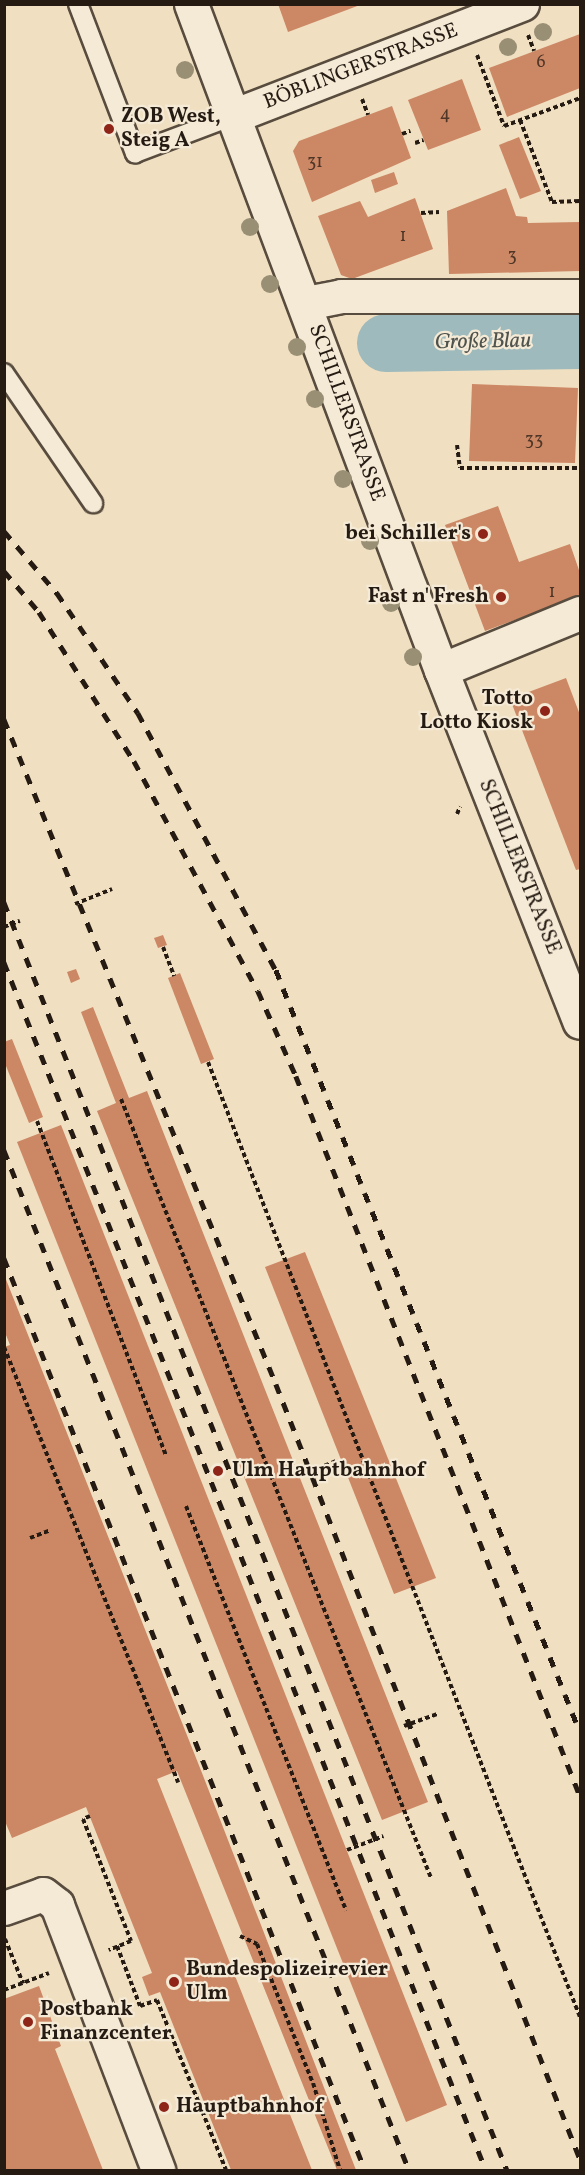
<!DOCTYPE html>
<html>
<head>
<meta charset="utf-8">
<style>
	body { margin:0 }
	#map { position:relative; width:585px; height:2175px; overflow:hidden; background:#f0dfc0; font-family:Vollkorn,serif }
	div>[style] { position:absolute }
	.river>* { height:58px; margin:-29px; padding:0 29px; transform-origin:29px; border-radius:29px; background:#9ebabc }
	.building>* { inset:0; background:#cc8765 }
	.path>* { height:4px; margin-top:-2px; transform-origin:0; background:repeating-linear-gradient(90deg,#251b12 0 4.5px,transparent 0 7.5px) }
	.roads { filter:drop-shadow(2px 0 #584c3e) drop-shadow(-2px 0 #584c3e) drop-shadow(0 2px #584c3e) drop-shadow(0 -2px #584c3e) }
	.service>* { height:18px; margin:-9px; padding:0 9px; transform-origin:9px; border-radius:9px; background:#f5ead6 }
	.minor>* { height:33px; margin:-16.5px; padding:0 16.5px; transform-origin:16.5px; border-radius:16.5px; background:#f5ead6 }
	.rail>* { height:4.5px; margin-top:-2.25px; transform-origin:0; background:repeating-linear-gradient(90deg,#251b12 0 10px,transparent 0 20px) }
	.path-bridge>* { height:4px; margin-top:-2px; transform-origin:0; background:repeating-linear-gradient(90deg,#251b12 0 4.5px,transparent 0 7.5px) }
	.trees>* { width:18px; height:18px; margin:-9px; border-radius:50%; background:#998f75 }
	.dots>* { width:16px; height:16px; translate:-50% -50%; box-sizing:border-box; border:3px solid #f5ead6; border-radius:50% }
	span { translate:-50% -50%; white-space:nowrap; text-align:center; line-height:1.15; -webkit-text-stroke:4.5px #f5ead6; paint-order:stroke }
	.number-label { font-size:18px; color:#4f3627 }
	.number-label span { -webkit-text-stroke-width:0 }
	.street-label { font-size:21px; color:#251b12 }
	.poi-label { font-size:21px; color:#251b12; font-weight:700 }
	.left { translate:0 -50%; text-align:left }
	.right { translate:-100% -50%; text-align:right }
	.water-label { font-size:22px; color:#4f534e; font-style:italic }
	.frame { position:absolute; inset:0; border:6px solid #251b12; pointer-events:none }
</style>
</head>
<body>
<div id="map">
	<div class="river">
		<div style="left:386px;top:343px;width:194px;rotate:-0.9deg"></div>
	</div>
	<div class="building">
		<div style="clip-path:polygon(278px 4px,360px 4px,360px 5px,288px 32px)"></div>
		<div style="clip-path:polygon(580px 34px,580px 88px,507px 117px,489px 68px)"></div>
		<div style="clip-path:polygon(462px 79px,481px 130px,428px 150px,408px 100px)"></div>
		<div style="clip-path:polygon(392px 106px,411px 158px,312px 202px,293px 151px,299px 141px)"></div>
		<div style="clip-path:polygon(519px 137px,541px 191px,520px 199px,499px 145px)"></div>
		<div style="clip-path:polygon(394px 172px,398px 184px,375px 193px,371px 180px)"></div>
		<div style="clip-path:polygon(506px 188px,516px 216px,527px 217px,528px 223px,580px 222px,580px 271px,449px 274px,447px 211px)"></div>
		<div style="clip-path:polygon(415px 198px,433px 249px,352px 279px,341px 275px,318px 216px,360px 201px,368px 217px)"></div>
		<div style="clip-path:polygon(472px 384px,578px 388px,575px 463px,469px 461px)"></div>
		<div style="clip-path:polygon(498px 506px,519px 562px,570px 544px,580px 573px,580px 596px,485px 631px,445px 525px)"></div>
		<div style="clip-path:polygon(566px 678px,580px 715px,580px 869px,576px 870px,510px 699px)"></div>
		<div style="clip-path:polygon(163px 935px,167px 945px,158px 948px,154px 938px)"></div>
		<div style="clip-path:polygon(76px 969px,80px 979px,71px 983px,67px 972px)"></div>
		<div style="clip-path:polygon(180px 973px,214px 1059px,201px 1064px,168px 978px)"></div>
		<div style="clip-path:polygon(93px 1007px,129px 1098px,147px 1091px,428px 1802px,382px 1820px,97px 1111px,116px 1103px,81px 1012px)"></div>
		<div style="clip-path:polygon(12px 1039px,43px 1117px,29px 1123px,4px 1061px,4px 1042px)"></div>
		<div style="clip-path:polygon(61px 1125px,447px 2105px,406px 2122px,17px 1142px)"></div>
		<div style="clip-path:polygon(305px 1252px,436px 1578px,394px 1594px,265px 1267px)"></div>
		<div style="clip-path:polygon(5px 1277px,202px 1773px,356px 2170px,337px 2170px,177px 1771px,157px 1779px,312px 2170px,231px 2170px,160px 1992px,149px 1996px,142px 1977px,152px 1973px,86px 1807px,12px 1838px,4px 1819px,4px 1347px,10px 1345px,4px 1330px)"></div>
		<div style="clip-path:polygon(39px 1986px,61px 2046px,55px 2049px,103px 2170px,4px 2170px,4px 1999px)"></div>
	</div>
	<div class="path">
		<div style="left:528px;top:35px;width:17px;rotate:69deg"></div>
		<div style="left:477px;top:55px;width:76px;rotate:69.2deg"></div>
		<div style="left:504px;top:126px;width:81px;rotate:-20.2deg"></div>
		<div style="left:362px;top:99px;width:17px;rotate:69deg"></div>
		<div style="left:520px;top:120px;width:88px;rotate:68.7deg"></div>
		<div style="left:552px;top:202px;width:28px;rotate:-2deg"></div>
		<div style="left:402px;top:134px;width:9px;rotate:-21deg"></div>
		<div style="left:415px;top:143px;width:9px;rotate:-18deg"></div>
		<div style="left:421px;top:213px;width:18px;rotate:-3deg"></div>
		<div style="left:457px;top:445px;width:23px;rotate:83deg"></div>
		<div style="left:460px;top:468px;width:120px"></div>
		<div style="left:457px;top:814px;width:8px;rotate:-67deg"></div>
		<div style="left:75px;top:904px;width:40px;rotate:-22deg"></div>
		<div style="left:4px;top:927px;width:17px;rotate:-21deg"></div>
		<div style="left:208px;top:1062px;width:1025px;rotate:68.72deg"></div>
		<div style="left:121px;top:1099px;width:838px;rotate:68.3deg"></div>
		<div style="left:37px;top:1121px;width:359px;rotate:68.9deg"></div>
		<div style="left:4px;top:1328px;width:5px;rotate:90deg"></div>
		<div style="left:4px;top:1347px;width:469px;rotate:68.2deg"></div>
		<div style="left:304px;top:1474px;width:35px;rotate:-22deg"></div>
		<div style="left:186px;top:1506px;width:435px;rotate:68.4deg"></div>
		<div style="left:30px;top:1538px;width:22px;rotate:-21deg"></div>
		<div style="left:404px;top:1726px;width:35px;rotate:-20deg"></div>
		<div style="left:90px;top:1816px;width:8px;rotate:157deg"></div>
		<div style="left:83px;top:1819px;width:131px;rotate:68.5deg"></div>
		<div style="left:131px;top:1941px;width:24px;rotate:158deg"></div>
		<div style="left:347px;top:1850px;width:39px;rotate:-21deg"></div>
		<div style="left:240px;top:1936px;width:19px;rotate:25deg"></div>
		<div style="left:257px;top:1944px;width:150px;rotate:68.1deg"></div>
		<div style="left:313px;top:2083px;width:91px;rotate:72.8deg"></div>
		<div style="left:5px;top:1939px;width:48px;rotate:67.8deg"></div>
		<div style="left:117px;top:1946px;width:64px;rotate:69deg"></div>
		<div style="left:140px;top:2006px;width:18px;rotate:-19deg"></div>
		<div style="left:157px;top:2000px;width:183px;rotate:67.9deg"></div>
		<div style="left:4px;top:1990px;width:48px;rotate:-20.7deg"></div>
	</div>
	<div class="roads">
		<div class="service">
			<div style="left:78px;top:4px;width:160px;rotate:69.1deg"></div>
			<div style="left:135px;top:153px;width:105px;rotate:-20.7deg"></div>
			<div style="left:4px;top:373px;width:158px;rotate:55.6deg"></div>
		</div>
		<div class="minor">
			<div style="left:191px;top:4px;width:711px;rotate:69.43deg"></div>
			<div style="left:441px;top:670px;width:378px;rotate:68.5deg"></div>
			<div style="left:233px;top:116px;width:310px;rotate:-21.2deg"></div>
			<div style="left:306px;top:303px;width:36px;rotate:-11deg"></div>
			<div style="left:341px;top:296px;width:239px"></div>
			<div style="left:441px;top:670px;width:150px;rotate:-22.3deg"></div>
			<div style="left:4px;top:1908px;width:41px;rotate:-19.7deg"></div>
			<div style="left:43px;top:1894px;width:18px;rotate:38deg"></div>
			<div style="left:57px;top:1905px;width:284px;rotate:69.1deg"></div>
		</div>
	</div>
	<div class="rail">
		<div style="left:4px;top:531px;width:82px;rotate:49.5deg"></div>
		<div style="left:57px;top:593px;width:145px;rotate:56deg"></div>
		<div style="left:138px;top:713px;width:292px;rotate:61.8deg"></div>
		<div style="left:276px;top:970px;width:820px;rotate:68.25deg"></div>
		<div style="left:4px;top:571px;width:54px;rotate:49.5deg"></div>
		<div style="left:39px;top:612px;width:177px;rotate:57.5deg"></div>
		<div style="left:134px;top:761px;width:261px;rotate:61.7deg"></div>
		<div style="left:258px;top:991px;width:93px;rotate:65.9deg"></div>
		<div style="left:296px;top:1076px;width:774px;rotate:68.47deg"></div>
		<div style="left:4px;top:719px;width:718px;rotate:67.75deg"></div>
		<div style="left:276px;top:1384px;width:832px;rotate:68.58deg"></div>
		<div style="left:4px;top:902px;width:1364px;rotate:68.36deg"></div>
		<div style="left:4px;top:962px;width:1301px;rotate:68.25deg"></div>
		<div style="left:4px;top:1150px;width:1097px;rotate:68.34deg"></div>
		<div style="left:4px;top:1258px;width:981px;rotate:68.4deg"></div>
	</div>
	<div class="path-bridge">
		<div style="left:163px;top:947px;width:31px;rotate:69deg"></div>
	</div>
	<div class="trees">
		<div style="left:543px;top:32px"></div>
		<div style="left:508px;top:47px"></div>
		<div style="left:185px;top:70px"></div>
		<div style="left:250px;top:227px"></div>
		<div style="left:270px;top:284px"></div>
		<div style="left:297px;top:347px"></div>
		<div style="left:315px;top:399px"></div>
		<div style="left:343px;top:479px"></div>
		<div style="left:370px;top:541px"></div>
		<div style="left:391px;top:603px"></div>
		<div style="left:413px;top:657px"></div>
	</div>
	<div class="dots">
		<div style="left:109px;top:129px;background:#8f2418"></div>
		<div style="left:483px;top:534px;background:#8f2418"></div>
		<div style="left:501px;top:597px;background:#8f2418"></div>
		<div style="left:545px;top:711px;background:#8f2418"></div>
		<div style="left:218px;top:1471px;background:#8f2418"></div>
		<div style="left:174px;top:1982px;background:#8f2418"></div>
		<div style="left:28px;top:2022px;background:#8f2418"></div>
		<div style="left:164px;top:2107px;background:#8f2418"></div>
	</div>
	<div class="number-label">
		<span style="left:541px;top:63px">6</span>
		<span style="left:445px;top:115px">4</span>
		<span style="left:315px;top:163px">31</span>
		<span style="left:403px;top:237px">1</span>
		<span style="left:512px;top:257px">3</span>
		<span style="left:534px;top:441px">33</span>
		<span style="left:552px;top:593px">1</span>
	</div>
	<div class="street-label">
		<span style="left:361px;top:67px;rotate:-21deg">BÖBLINGERSTRASSE</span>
		<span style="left:346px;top:413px;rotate:70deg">SCHILLERSTRASSE</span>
		<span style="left:519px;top:867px;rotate:68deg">SCHILLERSTRASSE</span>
	</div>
	<div class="poi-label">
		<span class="left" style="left:121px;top:129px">ZOB West,<br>Steig A</span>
		<span class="right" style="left:471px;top:534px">bei Schiller's</span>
		<span class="right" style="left:489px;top:597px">Fast n' Fresh</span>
		<span class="right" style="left:533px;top:711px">Totto<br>Lotto Kiosk</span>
		<span class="left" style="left:232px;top:1471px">Ulm Hauptbahnhof</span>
		<span class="left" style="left:186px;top:1982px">Bundespolizeirevier<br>Ulm</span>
		<span class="left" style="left:40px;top:2022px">Postbank<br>Finanzcenter</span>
		<span class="left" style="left:176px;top:2107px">Hauptbahnhof</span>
	</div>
	<div class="water-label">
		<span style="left:483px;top:342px;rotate:-1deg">Große Blau</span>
	</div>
	<div class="frame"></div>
</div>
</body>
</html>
